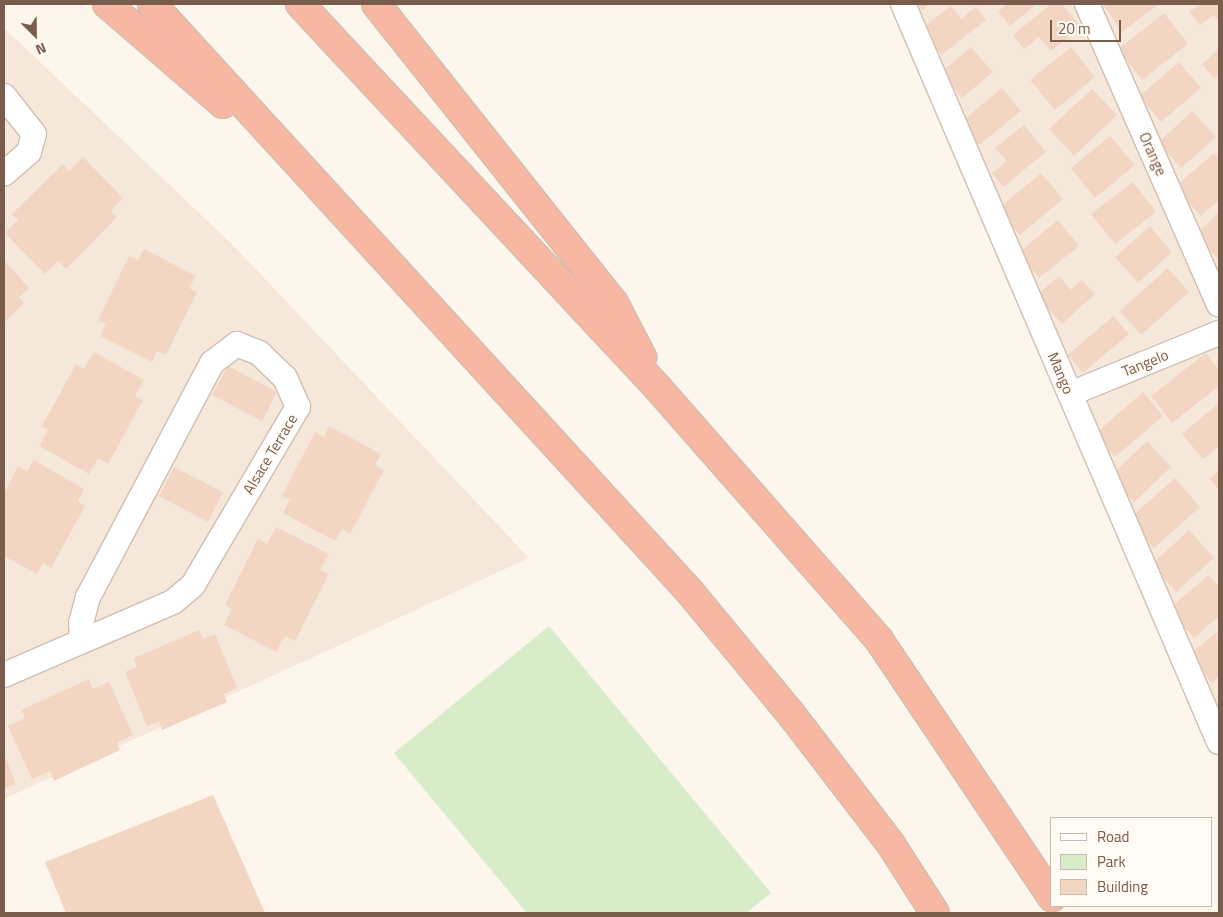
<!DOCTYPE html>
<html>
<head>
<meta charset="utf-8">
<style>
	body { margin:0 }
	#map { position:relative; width:1223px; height:917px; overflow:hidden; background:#fdf6ec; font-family:"Titillium Web",sans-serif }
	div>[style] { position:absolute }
	.residential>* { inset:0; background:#f5e8da }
	.green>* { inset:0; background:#d8ecc9 }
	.building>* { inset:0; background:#f3d5c3 }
	.roads { filter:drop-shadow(1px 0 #d1beb0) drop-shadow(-1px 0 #d1beb0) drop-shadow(0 1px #d1beb0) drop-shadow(0 -1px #d1beb0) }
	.street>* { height:24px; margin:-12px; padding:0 12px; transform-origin:12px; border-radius:12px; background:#fff }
	.highway>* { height:28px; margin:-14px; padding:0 14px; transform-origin:14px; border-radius:14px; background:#f7b7a3 }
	span { translate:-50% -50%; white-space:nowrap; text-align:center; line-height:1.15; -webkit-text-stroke:4px #fffaf3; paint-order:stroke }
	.street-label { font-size:15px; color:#7a5c4d }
	.frame { position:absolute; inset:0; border:5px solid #7a5c4d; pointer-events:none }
	.legend { position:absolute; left:1050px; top:817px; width:162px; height:90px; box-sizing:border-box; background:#fffaf3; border:1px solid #cabbb1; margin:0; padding:6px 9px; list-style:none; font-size:15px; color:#7a5c4d }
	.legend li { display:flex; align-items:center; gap:10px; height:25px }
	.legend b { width:25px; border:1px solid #cabbb1 }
	.north { position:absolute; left:10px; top:10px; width:50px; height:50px; -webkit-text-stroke:4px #fffaf3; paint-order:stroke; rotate:157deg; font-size:14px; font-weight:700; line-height:20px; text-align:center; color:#7a5c4d }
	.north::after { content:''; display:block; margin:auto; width:18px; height:22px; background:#7a5c4d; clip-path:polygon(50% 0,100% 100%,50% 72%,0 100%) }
	.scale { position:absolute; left:1050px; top:20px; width:71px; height:22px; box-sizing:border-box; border:2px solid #7a5c4d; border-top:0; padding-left:6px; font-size:15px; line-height:18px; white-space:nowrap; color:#7a5c4d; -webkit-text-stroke:4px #fffaf3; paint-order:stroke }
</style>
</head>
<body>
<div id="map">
	<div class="residential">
		<div style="clip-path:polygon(917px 4px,1073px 4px,1213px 320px,1076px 377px)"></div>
		<div style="clip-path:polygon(1100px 4px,1219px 4px,1219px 274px)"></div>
		<div style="clip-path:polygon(4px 28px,234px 246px,529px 558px,4px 799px)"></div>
		<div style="clip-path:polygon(1219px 347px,1219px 711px,1087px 402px)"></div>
	</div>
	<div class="green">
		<div style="clip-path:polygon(549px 626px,771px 893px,746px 913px,527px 913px,394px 753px)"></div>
	</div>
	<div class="building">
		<div style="clip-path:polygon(917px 4px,929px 4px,922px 10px)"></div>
		<div style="clip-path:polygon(1006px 4px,1037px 4px,1010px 26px,998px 11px)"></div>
		<div style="clip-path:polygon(1051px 4px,1062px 4px,1081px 27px,1051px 51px,1039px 37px,1024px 49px,1013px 35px)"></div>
		<div style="clip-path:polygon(1103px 4px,1159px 4px,1122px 32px)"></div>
		<div style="clip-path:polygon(1201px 4px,1219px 4px,1219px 21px,1214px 15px,1200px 25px,1189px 12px)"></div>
		<div style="clip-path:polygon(951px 6px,961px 19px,976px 7px,986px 20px,941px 55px,921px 29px)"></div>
		<div style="clip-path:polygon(1164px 13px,1188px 44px,1142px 80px,1118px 49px)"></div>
		<div style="clip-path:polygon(971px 47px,993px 72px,962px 98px,940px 73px)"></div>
		<div style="clip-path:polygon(1071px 47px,1095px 77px,1055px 110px,1030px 80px)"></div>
		<div style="clip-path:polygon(1219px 49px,1219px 74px,1214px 78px,1202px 64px)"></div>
		<div style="clip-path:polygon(1179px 62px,1201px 88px,1161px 122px,1139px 96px)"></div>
		<div style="clip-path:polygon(1002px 88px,1021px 111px,979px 145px,961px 122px)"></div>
		<div style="clip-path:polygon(1092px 89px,1117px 115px,1074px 156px,1049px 129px)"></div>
		<div style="clip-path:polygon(1192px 111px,1216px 137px,1181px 168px,1158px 143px)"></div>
		<div style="clip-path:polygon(1024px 125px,1046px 152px,1003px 187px,992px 173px,1007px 161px,995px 148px)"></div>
		<div style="clip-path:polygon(1110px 136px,1135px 165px,1095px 198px,1071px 168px)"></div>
		<div style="clip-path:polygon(1214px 153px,1219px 158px,1219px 200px,1201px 216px,1175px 187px)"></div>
		<div style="clip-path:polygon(83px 157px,123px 198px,111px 211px,117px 217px,66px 269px,58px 261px,45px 274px,5px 233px,18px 220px,12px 214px,63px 164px,69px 171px)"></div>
		<div style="clip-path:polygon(1041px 173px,1063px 199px,1020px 235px,998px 209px)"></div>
		<div style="clip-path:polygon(1133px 182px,1156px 212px,1115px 244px,1091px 214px)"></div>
		<div style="clip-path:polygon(1219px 212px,1219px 256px,1217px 258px,1196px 234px)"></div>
		<div style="clip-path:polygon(1058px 220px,1079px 246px,1039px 278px,1018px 253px)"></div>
		<div style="clip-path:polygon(1150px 226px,1172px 252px,1138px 283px,1115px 257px)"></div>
		<div style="clip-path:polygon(144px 249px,196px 276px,189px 288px,197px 292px,166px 355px,157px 351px,152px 362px,100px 336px,106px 324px,98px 320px,129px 256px,138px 260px)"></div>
		<div style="clip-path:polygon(4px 260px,29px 288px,19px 297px,24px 303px,4px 323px)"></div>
		<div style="clip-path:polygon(1168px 268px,1189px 292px,1141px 335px,1120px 311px)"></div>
		<div style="clip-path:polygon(1059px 276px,1071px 290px,1082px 280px,1095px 294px,1062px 324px,1036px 296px)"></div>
		<div style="clip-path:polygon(1113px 316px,1129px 334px,1083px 373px,1068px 355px)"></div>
		<div style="clip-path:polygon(94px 352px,144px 380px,135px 396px,143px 400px,108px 464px,98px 458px,89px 474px,39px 446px,48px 430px,42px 426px,76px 364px,84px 369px)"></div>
		<div style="clip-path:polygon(1206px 353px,1219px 370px,1219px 386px,1172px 423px,1151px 396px)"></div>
		<div style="clip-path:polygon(228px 366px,277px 392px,262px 421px,212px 395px)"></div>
		<div style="clip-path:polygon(1143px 392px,1163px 416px,1115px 457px,1095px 434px)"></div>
		<div style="clip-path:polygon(1219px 403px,1219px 446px,1203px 459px,1182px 434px)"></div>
		<div style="clip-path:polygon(329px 426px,381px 454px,375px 465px,384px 470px,350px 534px,342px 529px,335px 541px,283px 513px,290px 500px,282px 496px,315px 432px,324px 437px)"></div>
		<div style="clip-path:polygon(1147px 441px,1171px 467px,1134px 502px,1110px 477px)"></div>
		<div style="clip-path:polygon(34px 460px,84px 489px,78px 501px,85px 506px,51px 568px,43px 563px,37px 574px,4px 556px,4px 494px,18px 466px,27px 471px)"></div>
		<div style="clip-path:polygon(174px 467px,223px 492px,208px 522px,159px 496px)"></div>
		<div style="clip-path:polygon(1219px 470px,1219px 490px,1210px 479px)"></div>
		<div style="clip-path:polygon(1175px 478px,1200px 507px,1154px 548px,1128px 520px)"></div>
		<div style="clip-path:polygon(276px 527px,329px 554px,320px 570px,329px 574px,295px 641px,285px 636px,276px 652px,224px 625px,232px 609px,225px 605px,258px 539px,267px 544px)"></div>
		<div style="clip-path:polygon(1189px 530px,1214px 558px,1176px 592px,1152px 564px)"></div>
		<div style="clip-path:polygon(1209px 575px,1219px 587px,1219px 616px,1194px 638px,1169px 609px)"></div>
		<div style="clip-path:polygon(199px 630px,203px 639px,215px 634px,237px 688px,224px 694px,227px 702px,162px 730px,159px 721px,147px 726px,125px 672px,137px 667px,134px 658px)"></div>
		<div style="clip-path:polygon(1217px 632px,1219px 676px,1212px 683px,1189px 655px)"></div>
		<div style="clip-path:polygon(89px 679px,93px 689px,109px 682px,133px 735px,117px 743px,120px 750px,54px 781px,50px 771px,32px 779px,8px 726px,25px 718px,21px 710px)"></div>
		<div style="clip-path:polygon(4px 754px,16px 784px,4px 789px)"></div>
		<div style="clip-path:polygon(213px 795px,265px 913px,66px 913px,45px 862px)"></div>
	</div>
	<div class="roads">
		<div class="street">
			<div style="left:903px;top:4px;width:803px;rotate:66.82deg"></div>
			<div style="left:1087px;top:4px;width:328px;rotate:66.3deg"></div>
			<div style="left:4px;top:96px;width:48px;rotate:51.7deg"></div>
			<div style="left:34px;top:134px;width:19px;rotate:106deg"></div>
			<div style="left:29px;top:152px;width:33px;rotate:139deg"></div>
			<div style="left:1070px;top:394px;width:161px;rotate:-22.3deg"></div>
			<div style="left:4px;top:675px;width:184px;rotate:-23.4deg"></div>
			<div style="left:173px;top:602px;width:26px;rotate:-40deg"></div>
			<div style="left:193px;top:585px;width:207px;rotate:-59.5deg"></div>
			<div style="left:298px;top:407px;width:32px;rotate:-114deg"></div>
			<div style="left:285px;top:378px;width:36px;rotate:-136deg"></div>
			<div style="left:259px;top:353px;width:24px;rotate:-158deg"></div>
			<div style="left:237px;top:344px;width:31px;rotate:143deg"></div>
			<div style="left:212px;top:363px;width:265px;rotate:117.9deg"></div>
			<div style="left:88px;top:597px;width:27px;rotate:105deg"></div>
			<div style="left:81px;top:623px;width:18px;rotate:87deg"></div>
		</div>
		<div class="highway">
			<div style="left:107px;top:4px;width:153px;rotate:40.8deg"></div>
			<div style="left:152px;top:4px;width:797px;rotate:47.54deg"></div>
			<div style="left:690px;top:592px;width:158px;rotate:50.4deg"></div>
			<div style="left:791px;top:714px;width:163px;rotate:52.5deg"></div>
			<div style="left:890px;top:843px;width:83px;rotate:57.3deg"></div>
			<div style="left:300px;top:4px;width:524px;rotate:47.01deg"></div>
			<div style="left:657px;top:387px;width:337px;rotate:48.7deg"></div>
			<div style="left:879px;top:640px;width:310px;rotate:56.1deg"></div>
			<div style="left:376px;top:4px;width:382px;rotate:51.5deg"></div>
			<div style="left:614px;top:303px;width:61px;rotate:62.6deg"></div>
		</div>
	</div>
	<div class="street-label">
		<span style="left:1153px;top:154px;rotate:66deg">Orange</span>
		<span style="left:1145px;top:363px;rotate:-22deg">Tangelo</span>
		<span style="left:1061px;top:373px;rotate:67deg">Mango</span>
		<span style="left:270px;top:454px;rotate:-59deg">Alsace Terrace</span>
	</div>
	<div class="frame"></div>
	<ul class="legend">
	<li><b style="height:6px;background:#fff"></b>Road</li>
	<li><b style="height:14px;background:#d8ecc9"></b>Park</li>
	<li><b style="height:14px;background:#f3d5c3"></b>Building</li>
	</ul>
	<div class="north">N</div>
	<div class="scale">20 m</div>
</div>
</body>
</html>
